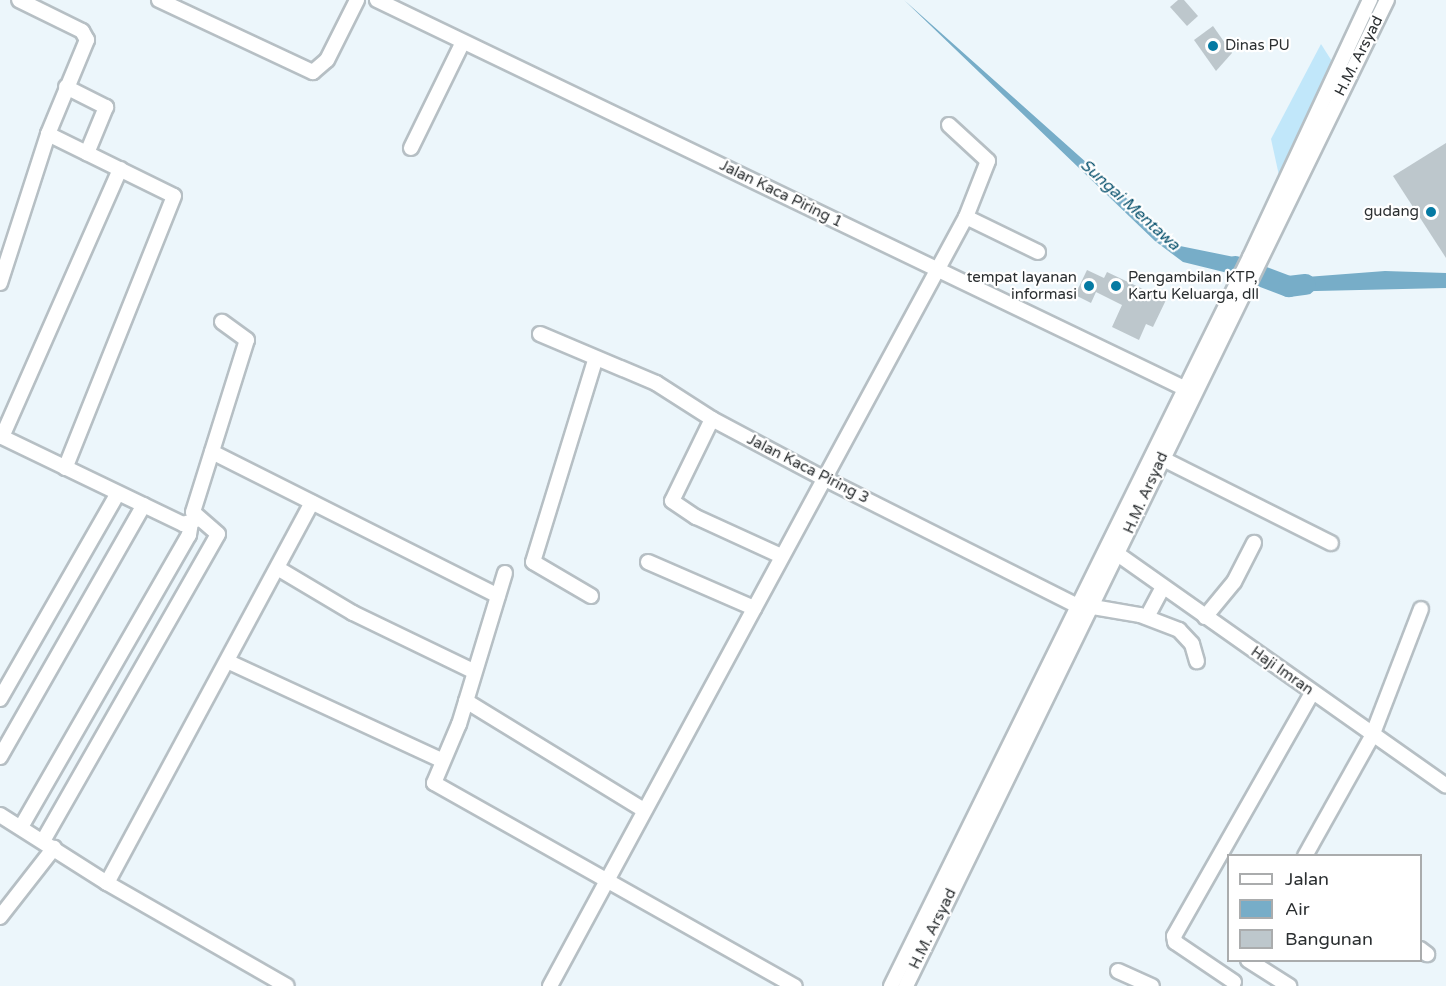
<!DOCTYPE html>
<html>
<head>
<meta charset="utf-8">
<style>
	body { margin:0 }
	#map { position:relative; width:1446px; height:986px; overflow:hidden; background:#ecf6fb; font-family:"Varela Round",sans-serif }
	div>[style] { position:absolute }
	.green>* { inset:0; background:#c1e7fa }
	.water>* { inset:0; background:#77adc8 }
	.river>* { height:21px; margin:-10.5px; padding:0 10.5px; transform-origin:10.5px; border-radius:10.5px; background:#77adc8 }
	.building>* { inset:0; background:#bdc7cc }
	.roads { filter:drop-shadow(2px 0 #b6bfc4) drop-shadow(-2px 0 #b6bfc4) drop-shadow(0 2px #b6bfc4) drop-shadow(0 -2px #b6bfc4) }
	.minor>* { height:14px; margin:-7px; padding:0 7px; transform-origin:7px; border-radius:7px; background:#fff }
	.dots>* { width:16px; height:16px; translate:-50% -50%; box-sizing:border-box; border:3px solid #fff; border-radius:50% }
	span { translate:-50% -50%; white-space:nowrap; text-align:center; line-height:1.15; -webkit-text-stroke:4.5px #fff; paint-order:stroke }
	.poi-label { font-size:15px; color:#2b2f31 }
	.left { translate:0 -50%; text-align:left }
	.right { translate:-100% -50%; text-align:right }
	.street-label { font-size:15px; color:#2b2f31 }
	.water-label { font-size:16px; color:#06506c; font-style:italic }
	.legend { position:absolute; left:1227px; top:854px; width:195px; height:108px; box-sizing:border-box; background:#fff; border:2px solid #aaacad; margin:0; padding:8px 10px; list-style:none; font-size:18px; color:#2b2f31 }
	.legend li { display:flex; align-items:center; gap:12px; height:30px }
	.legend b { width:30px; border:2px solid #aaacad }
</style>
</head>
<body>
<div id="map">
	<div class="green">
		<div style="clip-path:polygon(1321px 44px,1335px 66px,1280px 180px,1271px 139px)"></div>
	</div>
	<div class="water">
		<div style="clip-path:polygon(904px 0,1180px 246px,1244px 259px,1236px 275px,1183px 262px,1155px 241px)"></div>
		<div style="clip-path:polygon(1385px 271px,1446px 273px,1446px 288px,1273px 292px,1280px 279px)"></div>
	</div>
	<div class="river">
		<div style="left:1235px;top:266px;width:57px;rotate:20.7deg"></div>
		<div style="left:1288px;top:286px;width:17px;rotate:-7deg"></div>
	</div>
	<div class="building">
		<div style="clip-path:polygon(1178px 0,1184px 0,1198px 16px,1187px 26px,1170px 7px)"></div>
		<div style="clip-path:polygon(1213px 26px,1232px 53px,1216px 71px,1194px 40px)"></div>
		<div style="clip-path:polygon(1446px 143px,1446px 258px,1393px 176px)"></div>
		<div style="clip-path:polygon(1087px 270px,1104px 278px,1107px 272px,1166px 300px,1153px 327px,1146px 324px,1139px 340px,1112px 327px,1122px 305px,1096px 292px,1091px 303px,1075px 295px)"></div>
	</div>
	<div class="roads">
		<div class="minor">
			<div style="left:159px;top:0;width:170px;rotate:25.1deg"></div>
			<div style="left:313px;top:72px;width:18px;rotate:-41deg"></div>
			<div style="left:327px;top:60px;width:67px;rotate:-63.4deg"></div>
			<div style="left:377px;top:0;width:895px;rotate:25.68deg"></div>
			<div style="left:66px;top:87px;width:45px;rotate:26.6deg"></div>
			<div style="left:106px;top:107px;width:50px;rotate:112.4deg"></div>
			<div style="left:48px;top:134px;width:140px;rotate:26.2deg"></div>
			<div style="left:174px;top:196px;width:293px;rotate:111.8deg"></div>
			<div style="left:411px;top:148px;width:118px;rotate:-63.9deg"></div>
			<div style="left:966px;top:217px;width:80px;rotate:25.9deg"></div>
			<div style="left:0;top:283px;width:157px;rotate:-72.1deg"></div>
			<div style="left:48px;top:134px;width:102px;rotate:-67.5deg"></div>
			<div style="left:87px;top:40px;width:10px;rotate:-119deg"></div>
			<div style="left:82px;top:31px;width:70px;rotate:-153.8deg"></div>
			<div style="left:540px;top:334px;width:126px;rotate:22.9deg"></div>
			<div style="left:656px;top:383px;width:67px;rotate:32.7deg"></div>
			<div style="left:712px;top:419px;width:126px;rotate:28deg"></div>
			<div style="left:823px;top:478px;width:283px;rotate:26.7deg"></div>
			<div style="left:712px;top:419px;width:91px;rotate:116deg"></div>
			<div style="left:672px;top:501px;width:29px;rotate:34deg"></div>
			<div style="left:696px;top:517px;width:94px;rotate:24.6deg"></div>
			<div style="left:0;top:436px;width:203px;rotate:25.7deg"></div>
			<div style="left:183px;top:524px;width:14px;rotate:-17deg"></div>
			<div style="left:2px;top:437px;width:293px;rotate:-66.2deg"></div>
			<div style="left:212px;top:452px;width:320px;rotate:26.7deg"></div>
			<div style="left:1161px;top:458px;width:190px;rotate:26.6deg"></div>
			<div style="left:1119px;top:555px;width:400px;rotate:35.2deg"></div>
			<div style="left:648px;top:562px;width:116px;rotate:23.5deg"></div>
			<div style="left:279px;top:569px;width:86px;rotate:30.7deg"></div>
			<div style="left:353px;top:613px;width:133px;rotate:25.8deg"></div>
			<div style="left:505px;top:573px;width:158px;rotate:106.9deg"></div>
			<div style="left:459px;top:724px;width:64px;rotate:113deg"></div>
			<div style="left:434px;top:783px;width:414px;rotate:29.4deg"></div>
			<div style="left:591px;top:596px;width:67px;rotate:-149.6deg"></div>
			<div style="left:533px;top:562px;width:211px;rotate:-72.9deg"></div>
			<div style="left:1093px;top:607px;width:48px;rotate:9.7deg"></div>
			<div style="left:1140px;top:615px;width:42px;rotate:21deg"></div>
			<div style="left:1179px;top:630px;width:19px;rotate:47deg"></div>
			<div style="left:1192px;top:644px;width:18px;rotate:74deg"></div>
			<div style="left:1147px;top:617px;width:34px;rotate:-62deg"></div>
			<div style="left:1205px;top:617px;width:45px;rotate:-50.4deg"></div>
			<div style="left:1234px;top:582px;width:44px;rotate:-62.9deg"></div>
			<div style="left:229px;top:662px;width:234px;rotate:24.8deg"></div>
			<div style="left:0;top:699px;width:237px;rotate:-60.2deg"></div>
			<div style="left:466px;top:701px;width:209px;rotate:31.5deg"></div>
			<div style="left:0;top:757px;width:290px;rotate:-60.3deg"></div>
			<div style="left:0;top:815px;width:127px;rotate:32.4deg"></div>
			<div style="left:107px;top:883px;width:207px;rotate:29.8deg"></div>
			<div style="left:21px;top:827px;width:337px;rotate:-60.1deg"></div>
			<div style="left:189px;top:535px;width:12px;rotate:-81deg"></div>
			<div style="left:43px;top:841px;width:353px;rotate:-60.3deg"></div>
			<div style="left:218px;top:534px;width:33px;rotate:-139deg"></div>
			<div style="left:193px;top:512px;width:180px;rotate:-72.6deg"></div>
			<div style="left:247px;top:340px;width:31px;rotate:-144deg"></div>
			<div style="left:1305px;top:856px;width:137px;rotate:-60.8deg"></div>
			<div style="left:1372px;top:736px;width:136px;rotate:-68.9deg"></div>
			<div style="left:107px;top:883px;width:432px;rotate:-61.7deg"></div>
			<div style="left:0;top:917px;width:88px;rotate:-52deg"></div>
			<div style="left:1420px;top:949px;width:9px;rotate:36deg"></div>
			<div style="left:1248px;top:960px;width:49px;rotate:32.4deg"></div>
			<div style="left:1118px;top:971px;width:37px;rotate:24deg"></div>
			<div style="left:1234px;top:982px;width:71px;rotate:-145.9deg"></div>
			<div style="left:1175px;top:942px;width:6px;rotate:-99deg"></div>
			<div style="left:1174px;top:936px;width:279px;rotate:-60.4deg"></div>
			<div style="left:550px;top:986px;width:874px;rotate:-61.59deg"></div>
			<div style="left:966px;top:217px;width:60px;rotate:-68.6deg"></div>
			<div style="left:988px;top:161px;width:53px;rotate:-137.3deg"></div>
			<div style="left:891px;top:986px;width:813px;rotate:-63.78deg"></div>
			<div style="left:1250px;top:257px;width:284px;rotate:-65deg"></div>
			<div style="left:906px;top:986px;width:1097px;rotate:-64deg"></div>
		</div>
	</div>
	<div class="dots">
		<div style="left:1213px;top:46px;background:#057aa3"></div>
		<div style="left:1431px;top:212px;background:#057aa3"></div>
		<div style="left:1089px;top:286px;background:#057aa3"></div>
		<div style="left:1116px;top:286px;background:#057aa3"></div>
	</div>
	<div class="poi-label">
		<span class="left" style="left:1225px;top:46px">Dinas PU</span>
		<span class="right" style="left:1419px;top:212px">gudang</span>
		<span class="right" style="left:1077px;top:286px">tempat layanan<br>informasi</span>
		<span class="left" style="left:1128px;top:286px">Pengambilan KTP,<br>Kartu Keluarga, dll</span>
	</div>
	<div class="street-label">
		<span style="left:1359px;top:56px;rotate:-63deg">H.M. Arsyad</span>
		<span style="left:781px;top:194px;rotate:26deg">Jalan Kaca Piring 1</span>
		<span style="left:808px;top:469px;rotate:27deg">Jalan Kaca Piring 3</span>
		<span style="left:1146px;top:493px;rotate:-66deg">H.M. Arsyad</span>
		<span style="left:1282px;top:671px;rotate:35deg">Haji Imran</span>
		<span style="left:933px;top:929px;rotate:-64deg">H.M. Arsyad</span>
	</div>
	<div class="water-label">
		<span style="left:1130px;top:205px;rotate:42deg">Sungai Mentawa</span>
	</div>
	<ul class="legend">
	<li><b style="height:8px;background:#fff"></b>Jalan</li>
	<li><b style="height:16px;background:#77adc8"></b>Air</li>
	<li><b style="height:16px;background:#bdc7cc"></b>Bangunan</li>
	</ul>
</div>
</body>
</html>
